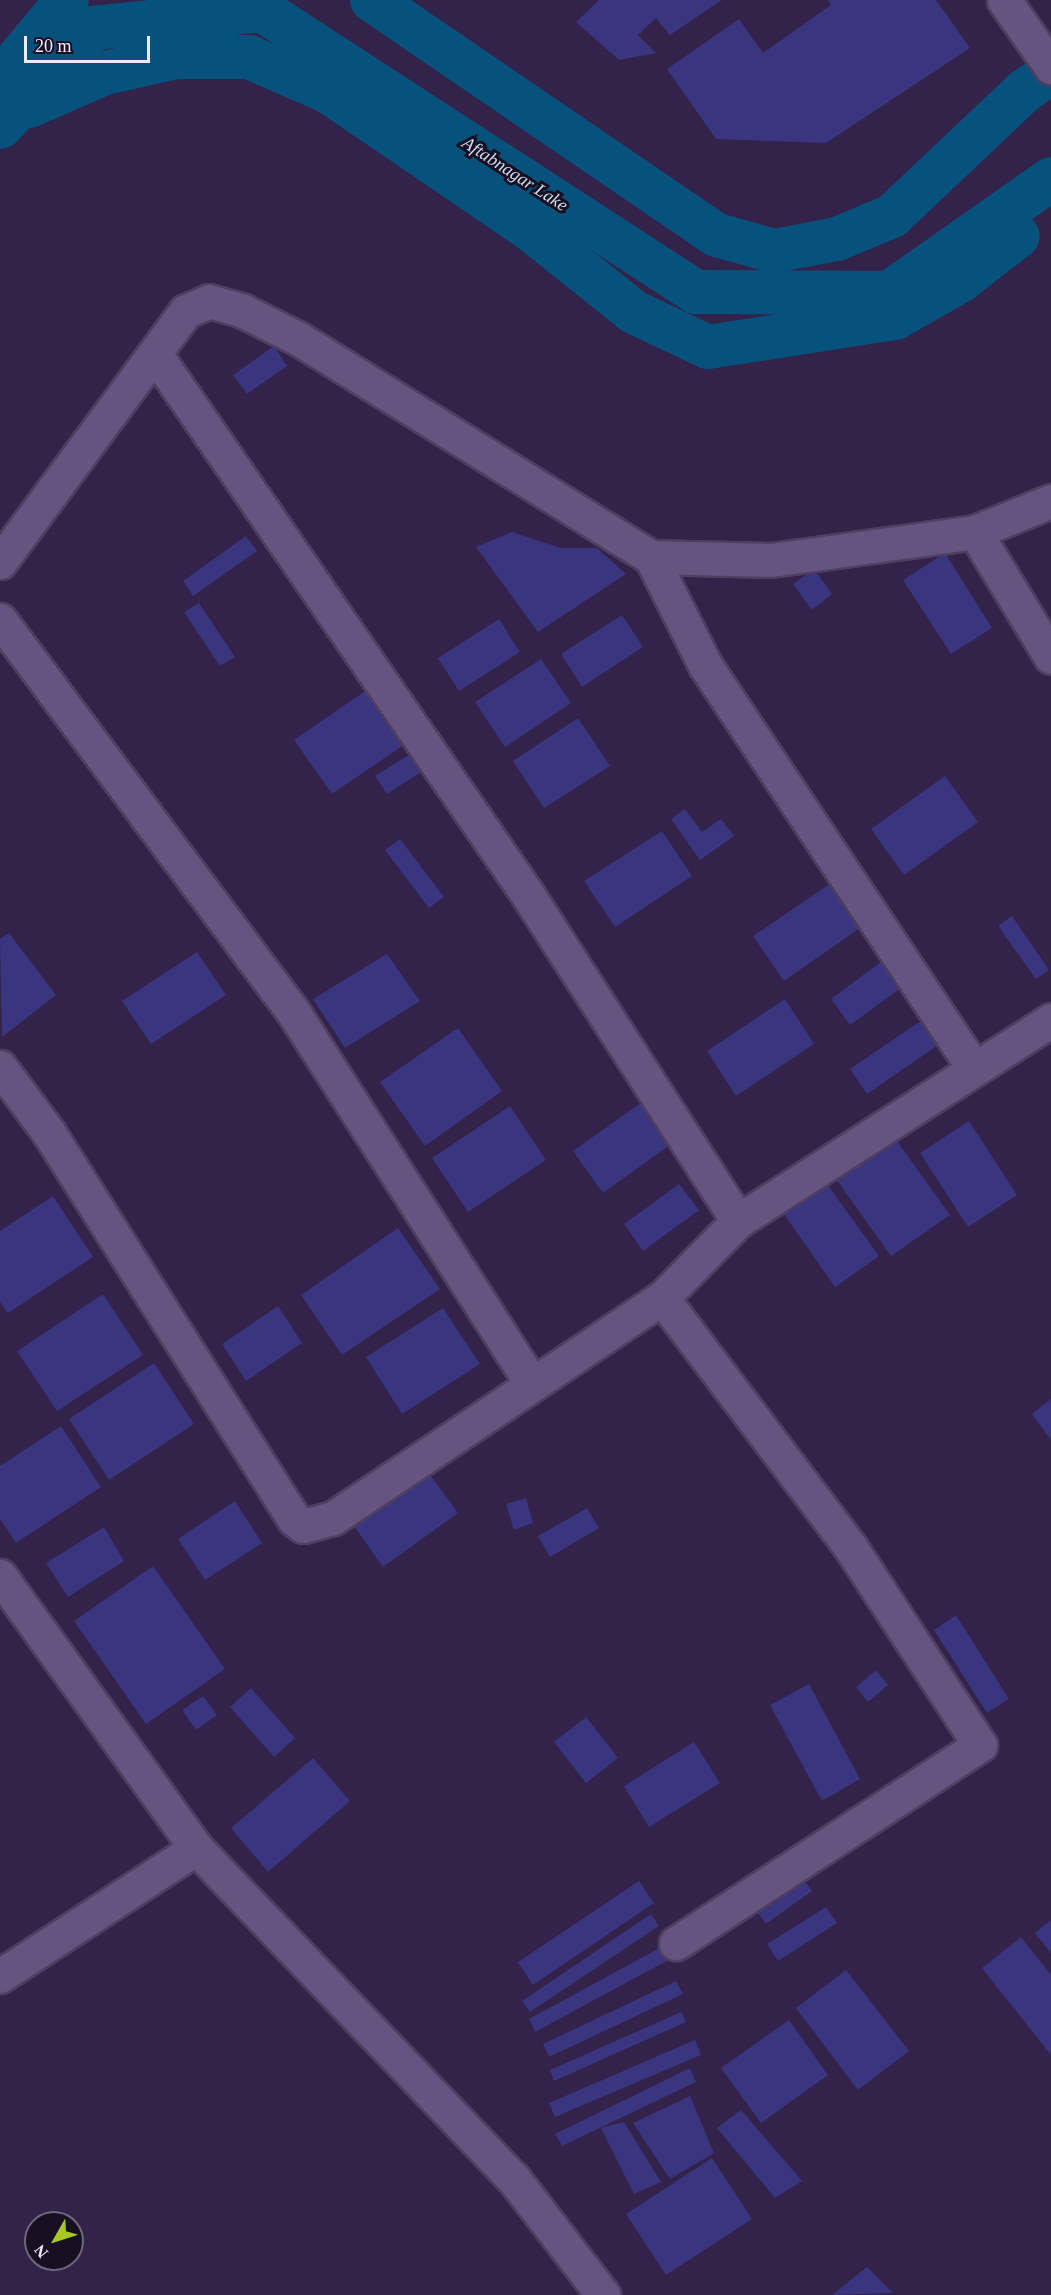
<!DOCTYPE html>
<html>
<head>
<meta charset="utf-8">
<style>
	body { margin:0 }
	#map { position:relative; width:1051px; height:2295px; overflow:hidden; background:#33224a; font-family:Georgia,serif }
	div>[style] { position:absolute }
	.canal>* { height:44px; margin:-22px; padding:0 22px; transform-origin:22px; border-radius:22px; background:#07527c }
	.building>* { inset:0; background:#39357e }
	.roads { filter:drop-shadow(2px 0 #4e3f61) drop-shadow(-2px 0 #4e3f61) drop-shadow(0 2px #4e3f61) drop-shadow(0 -2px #4e3f61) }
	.street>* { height:33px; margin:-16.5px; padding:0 16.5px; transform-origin:16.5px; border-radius:16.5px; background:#655480 }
	.secondary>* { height:33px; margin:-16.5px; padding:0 16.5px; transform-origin:16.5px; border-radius:16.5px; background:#655480 }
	span { translate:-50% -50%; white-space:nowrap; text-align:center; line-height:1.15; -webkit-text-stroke:6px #181022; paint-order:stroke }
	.water-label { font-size:18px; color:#cbdeee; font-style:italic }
	.north { position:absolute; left:24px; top:2211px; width:60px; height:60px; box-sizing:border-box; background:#181022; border:2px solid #6f677a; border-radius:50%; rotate:231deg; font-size:16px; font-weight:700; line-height:24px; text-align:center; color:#f1e9fe }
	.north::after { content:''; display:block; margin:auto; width:21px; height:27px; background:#a6c822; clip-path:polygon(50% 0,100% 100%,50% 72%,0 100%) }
	.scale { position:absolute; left:24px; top:36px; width:126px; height:27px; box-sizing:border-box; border:3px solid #f1e9fe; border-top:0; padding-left:8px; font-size:18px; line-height:21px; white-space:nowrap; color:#f1e9fe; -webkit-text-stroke:4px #181022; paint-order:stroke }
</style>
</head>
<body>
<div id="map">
	<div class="canal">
		<div style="left:372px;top:0;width:417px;rotate:34.3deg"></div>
		<div style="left:717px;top:235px;width:59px;rotate:15.7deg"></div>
		<div style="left:774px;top:251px;width:64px;rotate:-10.8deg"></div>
		<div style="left:837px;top:239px;width:60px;rotate:-22.7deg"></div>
		<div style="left:892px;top:216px;width:182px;rotate:-43.4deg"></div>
		<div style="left:1024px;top:91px;width:32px;rotate:-34deg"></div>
		<div style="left:0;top:80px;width:104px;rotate:-50.1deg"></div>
		<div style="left:29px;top:106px;width:83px;rotate:-23.5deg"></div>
		<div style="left:105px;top:73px;width:73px;rotate:-12.7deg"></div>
		<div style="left:176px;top:57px;width:73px"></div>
		<div style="left:249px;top:57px;width:87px;rotate:23.6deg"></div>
		<div style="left:329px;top:92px;width:243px;rotate:34.3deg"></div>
		<div style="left:530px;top:229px;width:133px;rotate:38.6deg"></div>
		<div style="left:634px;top:312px;width:82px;rotate:25.3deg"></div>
		<div style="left:708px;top:347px;width:189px;rotate:-8.8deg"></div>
		<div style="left:895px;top:318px;width:75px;rotate:-29.6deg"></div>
		<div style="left:960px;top:281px;width:73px;rotate:-37.8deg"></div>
		<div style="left:0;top:127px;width:137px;rotate:-46.5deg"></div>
		<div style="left:94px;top:28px;width:169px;rotate:-6.1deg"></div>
		<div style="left:262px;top:10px;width:518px;rotate:33.01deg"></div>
		<div style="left:696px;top:292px;width:193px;rotate:0.3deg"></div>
		<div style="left:889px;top:293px;width:198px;rotate:-35.1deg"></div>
	</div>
	<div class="building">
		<div style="clip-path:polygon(599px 0,722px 0,670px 35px,656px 18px,638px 35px,656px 53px,619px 60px,576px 22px)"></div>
		<div style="clip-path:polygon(828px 0,936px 0,970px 48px,826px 143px,716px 139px,667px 69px,739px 19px,763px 53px,831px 5px)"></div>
		<div style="clip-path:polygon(274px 346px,287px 366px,247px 394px,233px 375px)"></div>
		<div style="clip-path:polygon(512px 532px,561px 548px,597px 548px,626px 574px,538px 632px,476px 547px)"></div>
		<div style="clip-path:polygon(246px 536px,257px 551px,193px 596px,183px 581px)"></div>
		<div style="clip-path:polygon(945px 553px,992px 628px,951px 654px,903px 580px)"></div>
		<div style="clip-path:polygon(814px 569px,832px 594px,812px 610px,793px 584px)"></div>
		<div style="clip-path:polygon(199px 603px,235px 657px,220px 666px,184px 612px)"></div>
		<div style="clip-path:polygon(622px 615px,643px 647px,582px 687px,561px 654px)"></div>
		<div style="clip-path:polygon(499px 619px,520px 652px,459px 691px,438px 658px)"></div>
		<div style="clip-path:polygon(541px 659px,571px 703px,505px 747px,475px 702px)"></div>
		<div style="clip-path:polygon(374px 685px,414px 738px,332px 794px,294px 740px)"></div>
		<div style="clip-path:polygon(578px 718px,610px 766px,544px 808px,513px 761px)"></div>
		<div style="clip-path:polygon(410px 754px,421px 772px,387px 794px,375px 776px)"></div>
		<div style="clip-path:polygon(945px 776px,978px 822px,904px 875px,871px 829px)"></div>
		<div style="clip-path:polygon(685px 809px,702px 832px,721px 819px,734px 836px,700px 860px,671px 819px)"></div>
		<div style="clip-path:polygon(662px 831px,692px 876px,615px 927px,584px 881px)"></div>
		<div style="clip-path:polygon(400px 839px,444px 897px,429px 908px,385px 850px)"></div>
		<div style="clip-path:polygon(837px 879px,867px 923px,784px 981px,753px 936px)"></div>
		<div style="clip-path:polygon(1012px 916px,1049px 970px,1036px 979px,998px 926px)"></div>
		<div style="clip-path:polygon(9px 933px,56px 995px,2px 1037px,0 939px)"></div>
		<div style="clip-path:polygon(197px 952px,226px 995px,151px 1044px,122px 1001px)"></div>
		<div style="clip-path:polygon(387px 954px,420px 1001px,345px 1048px,313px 999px)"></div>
		<div style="clip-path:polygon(886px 958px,905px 985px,850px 1025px,831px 999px)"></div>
		<div style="clip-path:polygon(785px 999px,814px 1044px,736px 1096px,707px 1051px)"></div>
		<div style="clip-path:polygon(925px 1018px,941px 1043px,867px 1094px,850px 1069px)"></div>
		<div style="clip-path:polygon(458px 1028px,502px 1091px,425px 1146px,380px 1082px)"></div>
		<div style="clip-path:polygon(652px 1095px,681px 1137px,603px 1193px,573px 1151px)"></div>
		<div style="clip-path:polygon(510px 1106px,546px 1160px,468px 1212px,432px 1158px)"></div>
		<div style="clip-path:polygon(969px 1121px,1017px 1195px,968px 1227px,920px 1153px)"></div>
		<div style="clip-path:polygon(892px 1134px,950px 1215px,891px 1256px,833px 1175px)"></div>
		<div style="clip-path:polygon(679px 1184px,699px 1210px,643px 1251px,624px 1224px)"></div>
		<div style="clip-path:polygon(827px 1184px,879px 1256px,835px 1287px,784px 1214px)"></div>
		<div style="clip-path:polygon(53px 1196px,93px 1257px,8px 1313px,0 1302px,0 1231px)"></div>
		<div style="clip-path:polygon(398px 1228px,440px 1289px,342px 1355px,301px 1295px)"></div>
		<div style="clip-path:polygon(103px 1294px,143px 1355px,57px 1411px,17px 1351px)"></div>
		<div style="clip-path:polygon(278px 1306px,302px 1343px,246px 1381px,222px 1344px)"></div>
		<div style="clip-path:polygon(443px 1308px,480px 1364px,402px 1414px,366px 1357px)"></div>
		<div style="clip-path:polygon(154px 1363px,194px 1424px,109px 1480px,69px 1419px)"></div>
		<div style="clip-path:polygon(1051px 1399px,1051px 1440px,1032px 1414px)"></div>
		<div style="clip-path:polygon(61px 1426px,101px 1487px,16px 1543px,0 1519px,0 1466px)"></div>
		<div style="clip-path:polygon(423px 1465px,458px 1513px,383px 1567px,349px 1519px)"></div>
		<div style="clip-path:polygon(526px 1498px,533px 1523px,514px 1530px,506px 1504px)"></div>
		<div style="clip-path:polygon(235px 1501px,262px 1543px,205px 1580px,178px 1539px)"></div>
		<div style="clip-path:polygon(587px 1508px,599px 1528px,550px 1557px,538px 1536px)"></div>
		<div style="clip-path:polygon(104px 1527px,124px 1561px,68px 1597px,46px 1563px)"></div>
		<div style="clip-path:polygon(153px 1566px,225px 1669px,146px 1724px,74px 1621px)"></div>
		<div style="clip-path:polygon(956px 1615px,1009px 1699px,987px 1713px,934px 1630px)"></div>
		<div style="clip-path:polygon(876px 1670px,888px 1685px,868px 1702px,856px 1687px)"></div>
		<div style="clip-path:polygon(809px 1684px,860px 1779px,822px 1801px,770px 1705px)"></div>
		<div style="clip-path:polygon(251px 1688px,295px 1738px,274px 1757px,230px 1707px)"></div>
		<div style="clip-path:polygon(203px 1696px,217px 1715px,196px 1730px,182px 1710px)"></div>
		<div style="clip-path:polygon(586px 1717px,618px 1758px,586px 1783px,554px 1742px)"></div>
		<div style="clip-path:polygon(694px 1742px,720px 1783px,649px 1827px,624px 1786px)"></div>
		<div style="clip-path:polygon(313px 1758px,350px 1801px,268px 1872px,231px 1828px)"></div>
		<div style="clip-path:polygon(798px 1871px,812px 1891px,766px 1924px,752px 1905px)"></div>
		<div style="clip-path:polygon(639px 1881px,654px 1903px,533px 1985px,518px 1962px)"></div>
		<div style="clip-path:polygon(826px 1907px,837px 1923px,778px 1961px,767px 1944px)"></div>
		<div style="clip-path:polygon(651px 1914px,659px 1926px,530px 2012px,522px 2001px)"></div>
		<div style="clip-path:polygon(1051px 1920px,1051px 1953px,1035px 1933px)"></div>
		<div style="clip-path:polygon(1021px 1937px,1051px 1975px,1051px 2055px,982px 1968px)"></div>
		<div style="clip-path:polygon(665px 1945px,672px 1958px,535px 2032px,529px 2019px)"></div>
		<div style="clip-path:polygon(846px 1970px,909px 2051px,858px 2090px,796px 2008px)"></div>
		<div style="clip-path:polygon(676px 1981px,683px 1994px,549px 2057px,543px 2044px)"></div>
		<div style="clip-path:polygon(681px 2012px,686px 2022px,554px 2081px,550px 2070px)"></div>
		<div style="clip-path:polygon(789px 2020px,828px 2075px,761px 2123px,721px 2068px)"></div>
		<div style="clip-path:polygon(695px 2040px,701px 2055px,555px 2117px,549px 2103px)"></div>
		<div style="clip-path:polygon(690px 2068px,696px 2082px,562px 2146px,555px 2134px)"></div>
		<div style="clip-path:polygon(690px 2096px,714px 2153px,670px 2179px,633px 2123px)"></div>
		<div style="clip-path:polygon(741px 2110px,802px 2181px,775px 2198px,717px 2128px)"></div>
		<div style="clip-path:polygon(624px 2122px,661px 2182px,634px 2194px,601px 2128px)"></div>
		<div style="clip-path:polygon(712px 2158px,752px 2219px,666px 2275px,626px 2214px)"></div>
		<div style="clip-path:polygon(36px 2229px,36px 2253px,25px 2236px)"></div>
		<div style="clip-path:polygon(867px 2267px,893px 2293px,832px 2295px)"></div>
	</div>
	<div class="roads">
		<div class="street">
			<div style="left:157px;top:357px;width:654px;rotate:55.41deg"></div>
			<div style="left:528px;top:895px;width:388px;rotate:57.2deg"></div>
			<div style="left:975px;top:532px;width:146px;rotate:58.7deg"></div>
			<div style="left:651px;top:557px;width:121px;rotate:63.4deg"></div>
			<div style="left:705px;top:665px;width:482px;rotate:56.3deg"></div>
			<div style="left:0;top:562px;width:312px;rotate:-53.5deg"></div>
			<div style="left:186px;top:311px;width:25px;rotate:-23deg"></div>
			<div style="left:209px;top:301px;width:35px;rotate:16deg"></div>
			<div style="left:243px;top:311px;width:63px;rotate:26.6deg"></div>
			<div style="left:299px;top:339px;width:414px;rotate:31.8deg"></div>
			<div style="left:651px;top:557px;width:120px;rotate:1.4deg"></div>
			<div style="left:771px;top:560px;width:206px;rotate:-7.8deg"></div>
			<div style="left:975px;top:532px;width:82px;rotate:-22.2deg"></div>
			<div style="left:0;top:620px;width:487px;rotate:53.2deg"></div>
			<div style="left:292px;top:1010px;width:441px;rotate:57.3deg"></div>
			<div style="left:0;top:1067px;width:82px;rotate:53.4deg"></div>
			<div style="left:49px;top:1133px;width:457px;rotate:57.6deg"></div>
			<div style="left:294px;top:1519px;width:11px;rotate:38deg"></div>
			<div style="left:303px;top:1526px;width:31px;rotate:-15deg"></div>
			<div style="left:333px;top:1518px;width:396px;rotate:-33.8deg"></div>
			<div style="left:662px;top:1298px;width:108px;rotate:-45.4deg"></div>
			<div style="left:738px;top:1221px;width:372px;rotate:-32.7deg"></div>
			<div style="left:662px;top:1298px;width:313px;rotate:52.9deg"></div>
			<div style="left:851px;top:1548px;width:235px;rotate:56.8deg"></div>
			<div style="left:980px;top:1745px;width:363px;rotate:146.9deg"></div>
			<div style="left:0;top:1576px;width:335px;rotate:54.2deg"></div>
			<div style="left:196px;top:1848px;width:458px;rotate:46.2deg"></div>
			<div style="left:513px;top:2178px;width:148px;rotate:52.4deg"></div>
			<div style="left:0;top:1976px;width:234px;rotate:-33.1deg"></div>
		</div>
		<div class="secondary">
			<div style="left:1004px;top:0;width:82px;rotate:55deg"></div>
		</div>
	</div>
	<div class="water-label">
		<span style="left:515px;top:174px;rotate:33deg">Aftabnagar Lake</span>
	</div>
	<div class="north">N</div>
	<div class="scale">20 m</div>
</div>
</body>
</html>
